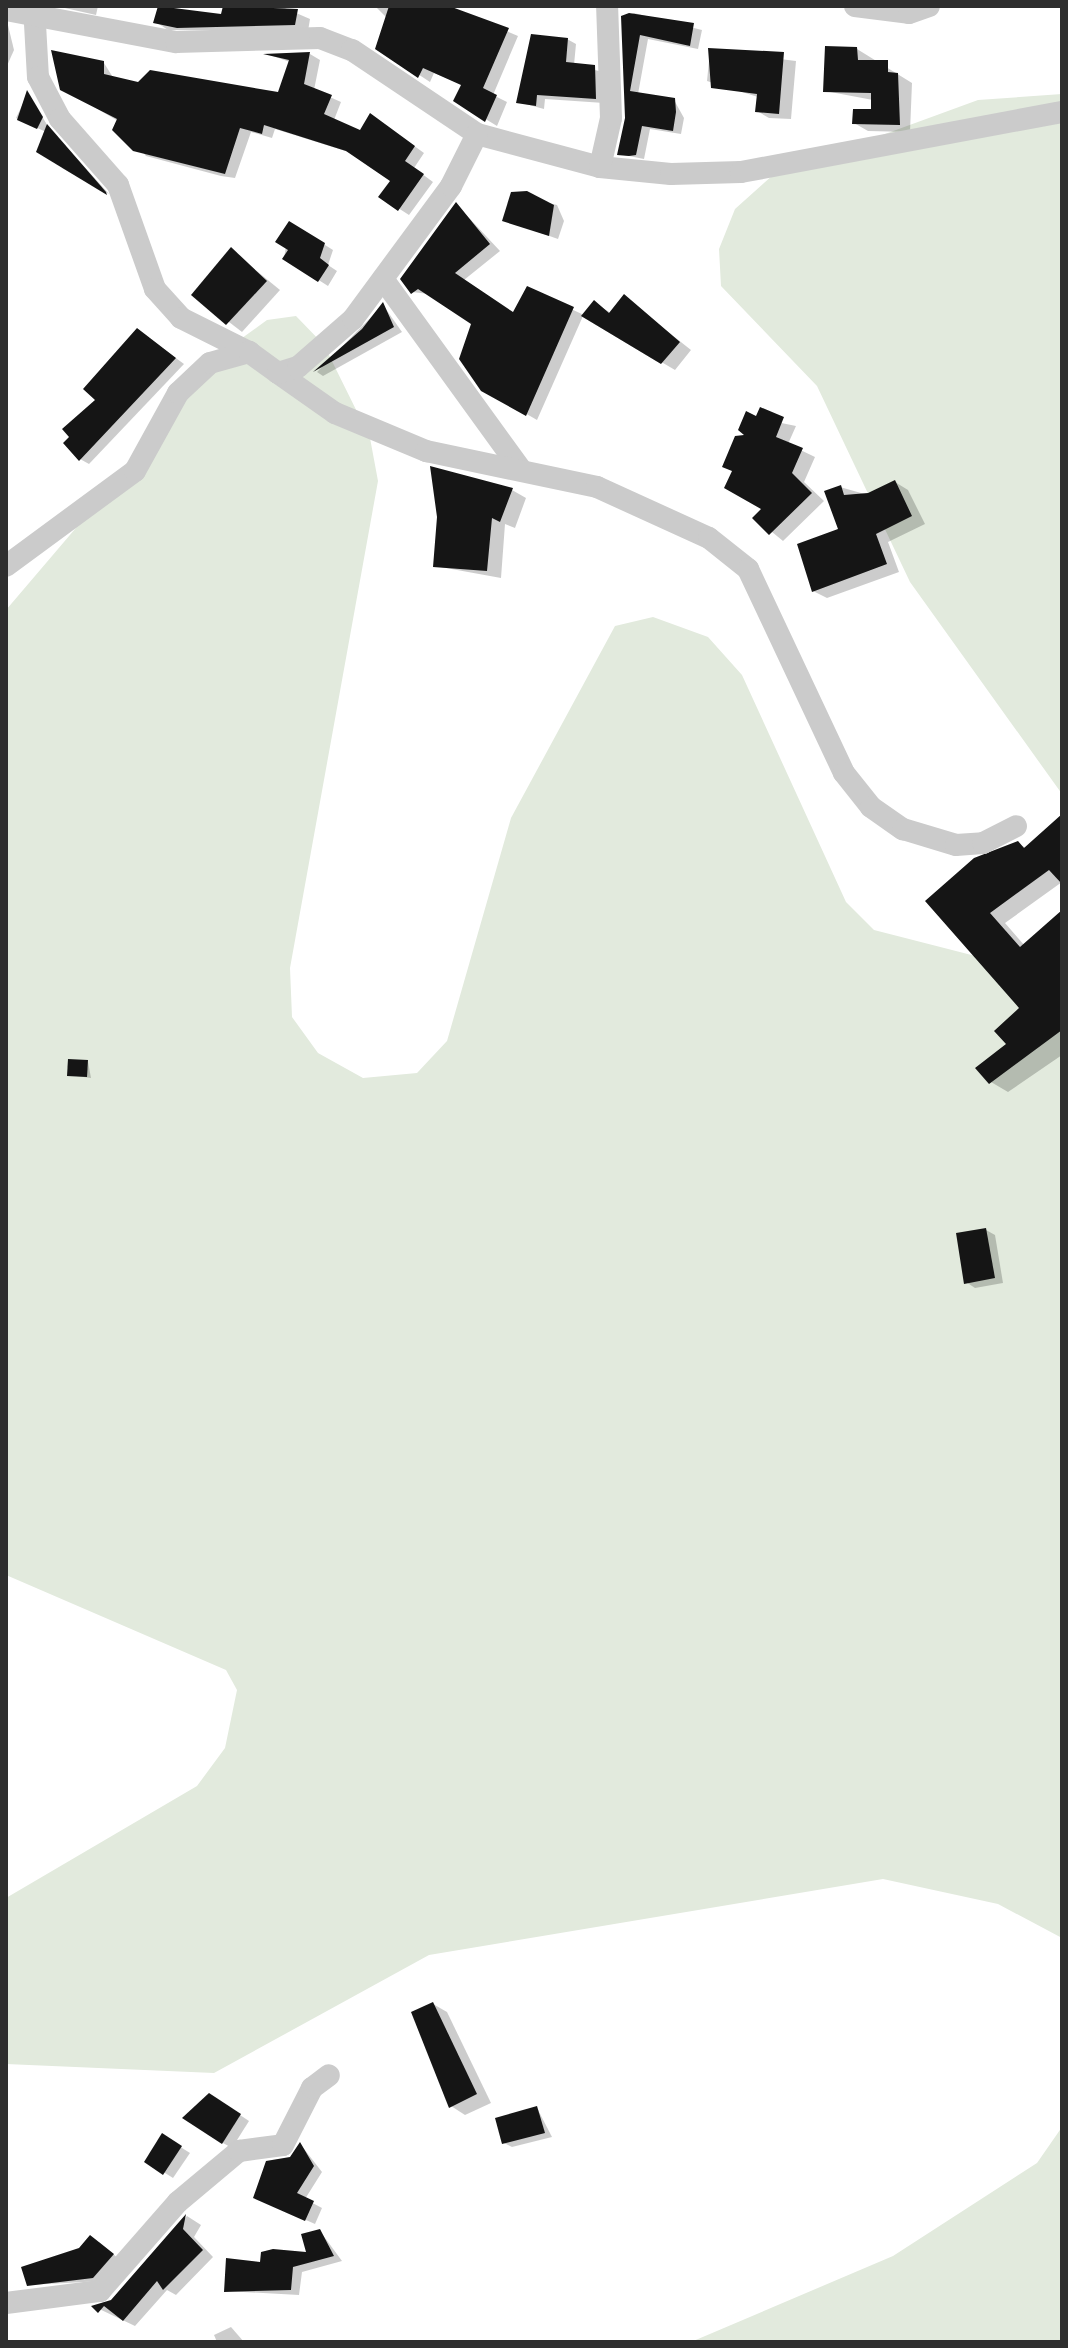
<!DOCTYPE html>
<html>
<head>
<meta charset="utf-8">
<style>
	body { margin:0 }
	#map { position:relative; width:1068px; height:2348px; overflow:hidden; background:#fff; font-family:Cabin,sans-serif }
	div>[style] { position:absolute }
	.green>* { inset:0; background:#e2eadd }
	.shadow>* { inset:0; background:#0003 }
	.building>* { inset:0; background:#151515 }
	.minor>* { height:22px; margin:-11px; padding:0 11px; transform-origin:11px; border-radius:11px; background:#cbcbcb }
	span { translate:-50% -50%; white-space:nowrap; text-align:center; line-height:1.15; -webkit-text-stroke:8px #fff; paint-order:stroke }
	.frame { position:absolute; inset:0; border:8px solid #2e2e2e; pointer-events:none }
</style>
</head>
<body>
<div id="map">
	<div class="green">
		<div style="clip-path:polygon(1062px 94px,1062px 794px,910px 582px,817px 386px,721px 286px,719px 249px,735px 209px,773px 175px,978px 100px)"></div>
		<div style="clip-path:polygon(296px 316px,324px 345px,370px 438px,378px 481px,290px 968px,292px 1017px,318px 1053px,363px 1078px,417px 1073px,447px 1041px,511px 818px,615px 626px,653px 617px,708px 637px,742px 675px,846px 902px,874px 930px,991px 960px,1062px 950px,1062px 1938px,998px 1904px,883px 1879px,429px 1955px,214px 2073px,6px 2064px,6px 1898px,197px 1786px,225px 1748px,237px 1690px,226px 1670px,6px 1575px,6px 610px,231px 346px,267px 320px)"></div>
		<div style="clip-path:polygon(1062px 2127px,1062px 2342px,691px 2342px,893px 2256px,1037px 2163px)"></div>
	</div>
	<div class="shadow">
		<div style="clip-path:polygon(56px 6px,98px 6px,96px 15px)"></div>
		<div style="clip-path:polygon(160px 6px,222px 16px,225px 6px,280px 6px,310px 19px,308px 31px,168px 30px,156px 22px)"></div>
		<div style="clip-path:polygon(375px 6px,449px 6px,518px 36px,493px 95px,507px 102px,497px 126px,456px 101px,463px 85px,434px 73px,430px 82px,378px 48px,386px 17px)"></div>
		<div style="clip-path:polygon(634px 13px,702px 30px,698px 49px,648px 39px,638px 94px,674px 100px,684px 118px,681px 134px,650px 129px,644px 159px,619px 154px,627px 118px,623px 18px)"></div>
		<div style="clip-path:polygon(6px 17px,14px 50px,6px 68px)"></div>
		<div style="clip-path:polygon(567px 39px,576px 44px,574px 65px,603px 72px,604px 103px,545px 99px,544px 109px,518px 102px)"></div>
		<div style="clip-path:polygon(857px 49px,912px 83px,910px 132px,868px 131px,854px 123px,873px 111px,873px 100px,825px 91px)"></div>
		<div style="clip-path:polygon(710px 50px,796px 61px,791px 119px,769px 118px,757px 111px,758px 97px,707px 81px)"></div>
		<div style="clip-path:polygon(310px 54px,320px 60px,314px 90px,341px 102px,334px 120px,360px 133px,381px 122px,424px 153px,414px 168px,433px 182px,409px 215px,381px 197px,392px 180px,355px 154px,275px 129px,272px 138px,251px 132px,235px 178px,221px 176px,146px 156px,118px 121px,62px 88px,104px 63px,114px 79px,139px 84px,279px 94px,290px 62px,270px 55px)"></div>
		<div style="clip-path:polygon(28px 93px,49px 128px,109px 194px,62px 168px,46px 132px,16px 118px)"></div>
		<div style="clip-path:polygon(512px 194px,557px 205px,564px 221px,558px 239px,504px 220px)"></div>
		<div style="clip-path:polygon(457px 205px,500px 251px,464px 280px,514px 314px,528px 289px,584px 315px,594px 303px,611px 313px,624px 297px,691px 350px,675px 370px,583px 316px,537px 420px,483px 389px,474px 323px,429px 294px,412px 292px)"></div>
		<div style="clip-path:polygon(290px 223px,333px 250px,328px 265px,337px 271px,328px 286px,284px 258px)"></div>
		<div style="clip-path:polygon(231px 250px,280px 290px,242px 332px,194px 295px)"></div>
		<div style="clip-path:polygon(383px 305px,402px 332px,323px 376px,317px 372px)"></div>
		<div style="clip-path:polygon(146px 336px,184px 364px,89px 464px,80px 459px,98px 400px)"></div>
		<div style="clip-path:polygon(757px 418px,796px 426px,788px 444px,815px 457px,804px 482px,824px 501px,783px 541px,755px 518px,764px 508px,748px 436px)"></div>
		<div style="clip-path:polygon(895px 482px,908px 490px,925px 524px,888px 542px,899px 572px,827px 598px,813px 591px,840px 531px,840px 487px,868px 495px)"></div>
		<div style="clip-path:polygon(512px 490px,526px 498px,515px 528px,505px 524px,501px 578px,435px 566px)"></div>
		<div style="clip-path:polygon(1062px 817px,1062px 882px,1005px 923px,1025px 946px,1062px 912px,1062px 1055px,1008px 1092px,991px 1082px,1022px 1008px,928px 902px,1017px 843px,1026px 848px)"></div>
		<div style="clip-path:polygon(88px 1062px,91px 1078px,69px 1075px)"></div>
		<div style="clip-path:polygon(986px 1230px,995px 1235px,1003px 1283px,975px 1288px,966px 1282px)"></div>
		<div style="clip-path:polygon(433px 2004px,447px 2012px,491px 2103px,465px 2115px,451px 2106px)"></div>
		<div style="clip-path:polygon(219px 2101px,249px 2121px,232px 2148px,223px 2143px)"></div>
		<div style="clip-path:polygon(537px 2108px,552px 2137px,512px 2147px,504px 2143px)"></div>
		<div style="clip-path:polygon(163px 2136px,190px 2153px,173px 2178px,146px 2161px)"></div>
		<div style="clip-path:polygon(301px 2145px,322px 2172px,305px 2199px,322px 2208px,315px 2224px,265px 2202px)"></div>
		<div style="clip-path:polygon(187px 2216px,201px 2225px,194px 2237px,213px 2257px,176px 2295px,167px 2290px,135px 2326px,95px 2307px,112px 2302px)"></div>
		<div style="clip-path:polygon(320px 2231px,342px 2261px,302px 2272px,299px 2295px,226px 2291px,309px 2254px)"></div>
		<div style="clip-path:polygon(99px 2242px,120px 2260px,102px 2281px,29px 2285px)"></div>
		<div style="clip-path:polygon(231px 2327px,244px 2342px,217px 2342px,214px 2335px)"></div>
	</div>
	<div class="building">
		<div style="clip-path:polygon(158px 6px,221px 14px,223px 6px,298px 9px,295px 25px,177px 28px,153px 23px)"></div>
		<div style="clip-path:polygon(389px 6px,449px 6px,509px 28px,483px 88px,497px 95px,485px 122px,453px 101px,461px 85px,423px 68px,418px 78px,375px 49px)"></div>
		<div style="clip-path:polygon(629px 13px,694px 23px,690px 46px,640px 35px,630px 91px,675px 98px,676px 112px,673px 131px,642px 126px,636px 155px,629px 156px,617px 155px,625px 118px,621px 16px)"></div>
		<div style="clip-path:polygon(531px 34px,568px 38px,566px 62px,595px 65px,596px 99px,537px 95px,536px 106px,516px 103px)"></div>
		<div style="clip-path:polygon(825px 46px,857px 47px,858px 60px,888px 60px,888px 72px,898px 73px,900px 125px,852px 124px,853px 109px,871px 109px,871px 93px,823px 92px)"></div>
		<div style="clip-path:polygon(708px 48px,784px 52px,779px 114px,755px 112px,757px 94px,711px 88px)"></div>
		<div style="clip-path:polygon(51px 50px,104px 61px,104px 74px,138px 82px,150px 70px,278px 92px,289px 60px,263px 54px,310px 52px,304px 84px,332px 95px,324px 114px,360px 130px,370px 113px,415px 146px,405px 161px,424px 174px,398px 211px,378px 197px,390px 181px,346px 151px,264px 125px,262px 134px,240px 128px,225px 174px,133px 151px,112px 130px,117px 119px,60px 90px)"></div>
		<div style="clip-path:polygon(27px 90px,43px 117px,37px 129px,17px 120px)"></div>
		<div style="clip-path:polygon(47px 124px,106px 192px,107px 195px,36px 152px)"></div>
		<div style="clip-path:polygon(527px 191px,554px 205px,549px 236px,502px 221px,511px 192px)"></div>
		<div style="clip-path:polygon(456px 202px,490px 244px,455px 273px,513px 312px,527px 286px,574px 307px,526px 416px,481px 391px,459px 359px,471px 324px,418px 289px,411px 294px,400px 279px)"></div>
		<div style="clip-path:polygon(289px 221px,325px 243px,320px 258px,329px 265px,318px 282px,282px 259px,288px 250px,275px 242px)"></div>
		<div style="clip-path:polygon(231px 247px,267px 281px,226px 325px,191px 295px)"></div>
		<div style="clip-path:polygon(624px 294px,680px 342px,661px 364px,581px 316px,594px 300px,609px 313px)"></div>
		<div style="clip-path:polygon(383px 302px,394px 327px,313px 372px,362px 329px)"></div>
		<div style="clip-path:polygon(137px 328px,176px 358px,79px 461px,63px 443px,69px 437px,62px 429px,95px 400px,83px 389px)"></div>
		<div style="clip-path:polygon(760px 407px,784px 417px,776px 437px,803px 448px,792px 473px,812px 493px,769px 535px,752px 518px,761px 509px,724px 488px,732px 471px,722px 467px,735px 436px,744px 435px,738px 430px,746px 411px,756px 416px)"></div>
		<div style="clip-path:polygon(430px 466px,513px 488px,500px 522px,492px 518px,487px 571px,433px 567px,437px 517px)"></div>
		<div style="clip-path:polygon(895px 480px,912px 516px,876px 534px,887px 564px,812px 592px,797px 544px,838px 529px,824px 491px,841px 485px,844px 495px,868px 493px)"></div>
		<div style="clip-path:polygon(1062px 814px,1062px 884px,1049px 870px,990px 913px,1020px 947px,1062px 910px,1062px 1030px,989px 1084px,975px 1068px,1006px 1044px,994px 1031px,1019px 1008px,925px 901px,974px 858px,1018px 841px,1024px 848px)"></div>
		<div style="clip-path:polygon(68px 1059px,88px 1060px,87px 1077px,67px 1076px)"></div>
		<div style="clip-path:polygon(986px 1228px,995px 1278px,964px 1284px,956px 1233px)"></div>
		<div style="clip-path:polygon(433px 2002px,477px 2094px,449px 2108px,411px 2012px)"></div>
		<div style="clip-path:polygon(209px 2093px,241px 2114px,222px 2144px,182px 2118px)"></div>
		<div style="clip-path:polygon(537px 2106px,545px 2133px,502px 2144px,495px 2118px)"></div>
		<div style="clip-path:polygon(162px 2133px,182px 2146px,163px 2175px,144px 2162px)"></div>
		<div style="clip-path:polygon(300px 2142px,314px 2166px,297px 2193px,314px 2201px,305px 2221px,253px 2198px,266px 2161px,290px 2157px)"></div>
		<div style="clip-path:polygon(186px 2214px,183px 2229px,203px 2250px,163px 2290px,157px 2281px,123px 2321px,104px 2306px,98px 2313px,91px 2306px,111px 2300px)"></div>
		<div style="clip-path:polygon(320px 2229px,334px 2256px,293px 2267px,291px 2290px,224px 2292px,226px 2258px,260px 2262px,261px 2252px,273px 2249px,306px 2252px,301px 2234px)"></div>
		<div style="clip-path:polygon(90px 2235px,114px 2254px,93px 2278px,27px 2286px,21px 2267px,79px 2248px)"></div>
	</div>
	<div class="minor">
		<div style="left:34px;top:6px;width:71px;rotate:86.8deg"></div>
		<div style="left:38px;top:77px;width:47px;rotate:62.4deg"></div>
		<div style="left:60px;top:119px;width:88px;rotate:48.7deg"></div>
		<div style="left:118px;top:185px;width:110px;rotate:70.4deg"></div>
		<div style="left:155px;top:289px;width:39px;rotate:48deg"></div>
		<div style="left:181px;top:318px;width:76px;rotate:26.6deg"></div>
		<div style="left:855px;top:6px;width:54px;rotate:7.4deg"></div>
		<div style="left:909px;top:13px;width:21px;rotate:-19deg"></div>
		<div style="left:6px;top:10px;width:173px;rotate:10.7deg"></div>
		<div style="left:176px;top:42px;width:144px;rotate:-1.6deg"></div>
		<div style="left:320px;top:38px;width:34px;rotate:21deg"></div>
		<div style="left:352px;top:50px;width:151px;rotate:33.9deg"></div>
		<div style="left:477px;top:134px;width:127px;rotate:15deg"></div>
		<div style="left:600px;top:167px;width:71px;rotate:5.6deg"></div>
		<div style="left:671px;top:174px;width:70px;rotate:-1.6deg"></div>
		<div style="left:741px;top:172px;width:327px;rotate:-10.6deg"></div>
		<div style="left:600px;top:167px;width:50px;rotate:-77.3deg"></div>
		<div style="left:611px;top:118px;width:112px;rotate:-92deg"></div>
		<div style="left:383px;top:279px;width:233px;rotate:54.1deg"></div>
		<div style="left:278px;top:373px;width:70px;rotate:35.1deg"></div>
		<div style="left:335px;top:413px;width:99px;rotate:22.7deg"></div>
		<div style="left:426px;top:451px;width:175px;rotate:11.9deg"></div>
		<div style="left:597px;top:487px;width:123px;rotate:24.5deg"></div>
		<div style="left:709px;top:538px;width:50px;rotate:38.5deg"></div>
		<div style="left:748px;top:569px;width:225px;rotate:64.8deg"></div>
		<div style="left:844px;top:773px;width:43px;rotate:51.5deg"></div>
		<div style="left:871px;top:807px;width:39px;rotate:35deg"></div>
		<div style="left:903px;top:829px;width:55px;rotate:16.8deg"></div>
		<div style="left:956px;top:845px;width:27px;rotate:-4deg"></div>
		<div style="left:983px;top:843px;width:37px;rotate:-27deg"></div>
		<div style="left:6px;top:566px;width:160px;rotate:-36.4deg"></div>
		<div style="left:135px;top:471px;width:89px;rotate:-61.1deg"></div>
		<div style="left:178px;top:393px;width:44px;rotate:-43.2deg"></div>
		<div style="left:210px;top:363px;width:41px;rotate:-15.8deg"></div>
		<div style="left:249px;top:352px;width:36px;rotate:36deg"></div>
		<div style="left:278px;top:373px;width:21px;rotate:-17deg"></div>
		<div style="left:298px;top:367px;width:73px;rotate:-41.1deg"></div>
		<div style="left:353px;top:319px;width:165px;rotate:-53.6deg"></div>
		<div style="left:451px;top:186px;width:58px;rotate:-63.4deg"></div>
		<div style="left:6px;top:2303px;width:95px;rotate:-7.3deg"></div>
		<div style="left:100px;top:2291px;width:118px;rotate:-48.8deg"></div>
		<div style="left:178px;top:2202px;width:80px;rotate:-39.9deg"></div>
		<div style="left:239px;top:2151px;width:44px;rotate:-7.8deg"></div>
		<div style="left:283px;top:2145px;width:64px;rotate:-63deg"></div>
		<div style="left:312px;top:2088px;width:21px;rotate:-37deg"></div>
	</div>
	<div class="frame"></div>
</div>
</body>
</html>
